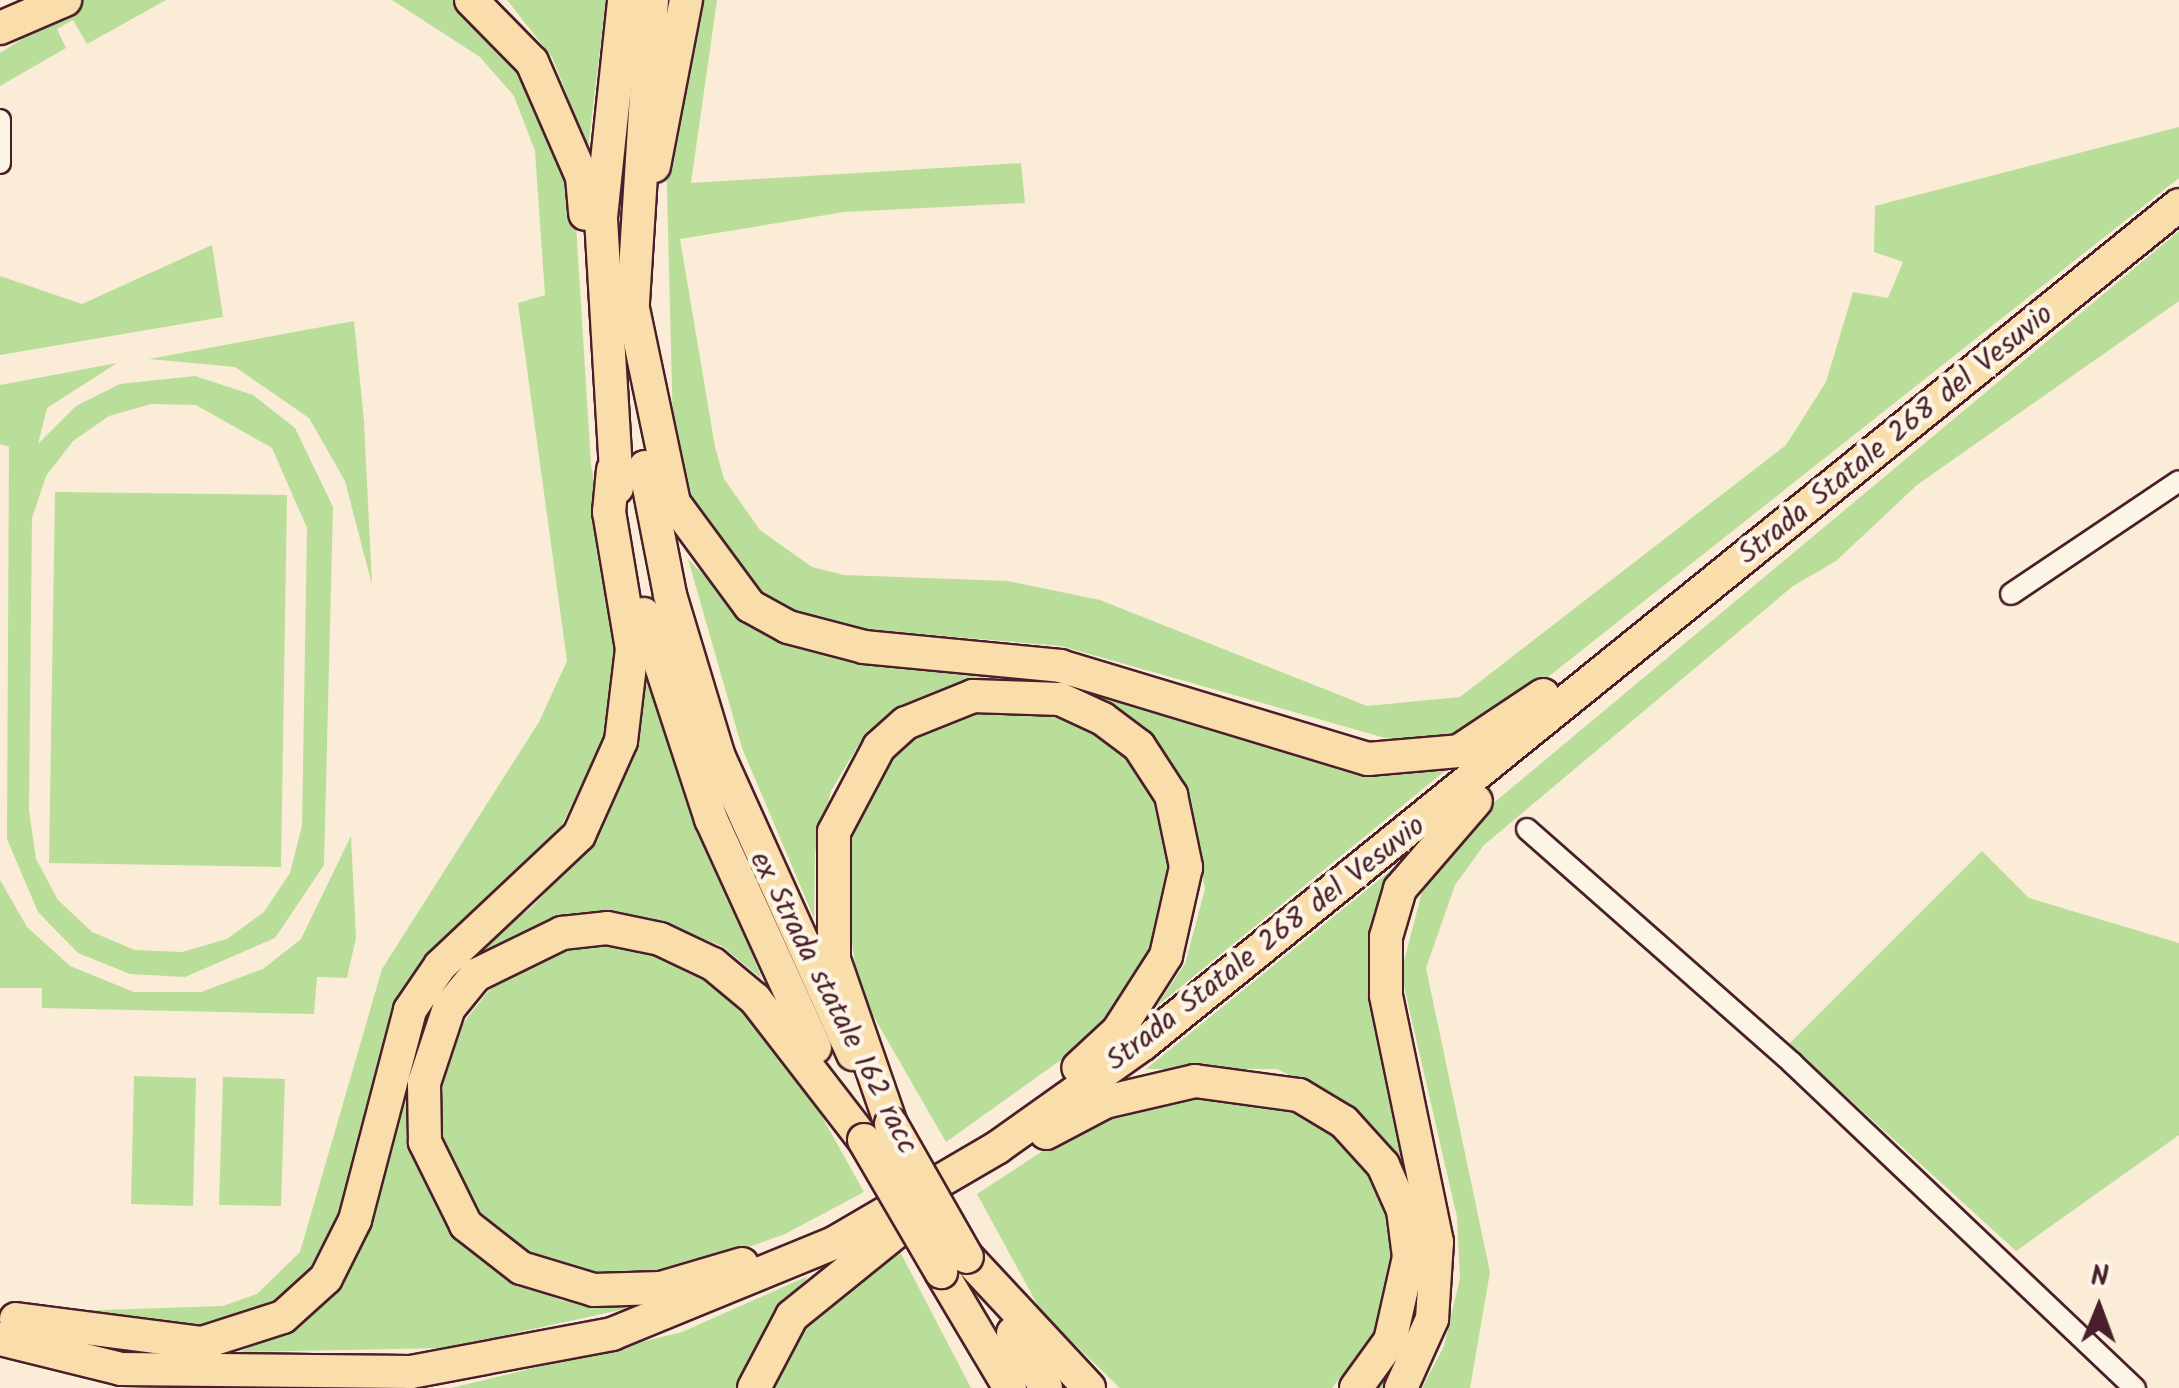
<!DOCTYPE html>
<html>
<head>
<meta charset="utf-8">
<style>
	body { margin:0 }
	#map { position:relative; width:2179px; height:1388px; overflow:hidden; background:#faecd7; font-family:Kalam,sans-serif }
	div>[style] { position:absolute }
	.green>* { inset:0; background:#b9de99 }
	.roads { filter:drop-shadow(2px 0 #4a1f2b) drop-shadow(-2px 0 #4a1f2b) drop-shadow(0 2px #4a1f2b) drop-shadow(0 -2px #4a1f2b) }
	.minor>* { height:20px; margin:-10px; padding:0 10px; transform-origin:10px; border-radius:10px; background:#fcf5e5 }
	.trunk>* { height:32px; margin:-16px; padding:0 16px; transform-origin:16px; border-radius:16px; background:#f9deab }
	.bridges { filter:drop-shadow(2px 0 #4a1f2b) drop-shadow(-2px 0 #4a1f2b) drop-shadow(0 2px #4a1f2b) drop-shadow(0 -2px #4a1f2b) }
	.trunk-bridge>* { height:32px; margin:-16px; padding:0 16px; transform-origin:16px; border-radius:16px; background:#f9deab }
	span { translate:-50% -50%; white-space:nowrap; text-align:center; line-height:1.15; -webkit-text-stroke:9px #fcf5e5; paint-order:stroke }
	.street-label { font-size:30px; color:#4a1f2b }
	.north { position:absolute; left:2049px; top:1258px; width:100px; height:100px; -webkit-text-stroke:8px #fcf5e5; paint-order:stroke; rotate:1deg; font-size:28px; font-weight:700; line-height:40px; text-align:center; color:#4a1f2b }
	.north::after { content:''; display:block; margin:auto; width:35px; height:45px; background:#4a1f2b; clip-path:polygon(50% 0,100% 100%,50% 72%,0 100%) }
</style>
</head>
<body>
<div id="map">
	<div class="green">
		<div style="clip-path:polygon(83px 0,166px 0,87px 44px,73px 20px,57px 29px,66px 48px,0 86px,0 53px)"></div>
		<div style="clip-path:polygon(392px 0,462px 0,541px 100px,575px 209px,591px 464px,619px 641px,608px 731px,555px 839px,407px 986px,338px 1219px,300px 1285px,270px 1308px,190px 1331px,71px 1311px,223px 1306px,257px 1294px,300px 1252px,382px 969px,539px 722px,567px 661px,518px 303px,545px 295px,535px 151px,514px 96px,480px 57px)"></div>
		<div style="clip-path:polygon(507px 0,606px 0,588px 148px,552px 57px)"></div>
		<div style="clip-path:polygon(697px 0,717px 0,691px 183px,1021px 163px,1025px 203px,844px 212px,680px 239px,715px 447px,724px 479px,760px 530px,812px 567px,844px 575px,1008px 581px,1100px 600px,1367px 706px,1460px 697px,1786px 445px,1826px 382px,1853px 292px,1888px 298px,1903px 262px,1874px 252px,1875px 206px,2179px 127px,2179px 178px,1510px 707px,1446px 740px,1396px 741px,1061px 646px,839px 627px,791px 613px,753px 586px,687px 492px,673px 429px,666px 149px)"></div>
		<div style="clip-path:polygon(2179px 231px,2179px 301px,1917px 485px,1836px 561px,1793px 586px,1484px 845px,1455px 885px,1426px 968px,1490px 1272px,1470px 1388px,1422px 1388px,1444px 1346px,1460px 1278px,1457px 1217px,1401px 973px,1425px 880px,1490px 806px)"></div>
		<div style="clip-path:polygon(212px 245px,223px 317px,0 355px,0 276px,82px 304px)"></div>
		<div style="clip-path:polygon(354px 321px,364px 421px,372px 585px,345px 481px,309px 418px,235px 367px,149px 359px)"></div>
		<div style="clip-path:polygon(evenodd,117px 363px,47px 408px,38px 444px,76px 406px,120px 384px,195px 376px,253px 395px,295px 428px,333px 507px,324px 865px,275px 938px,185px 977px,130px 974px,78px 953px,38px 912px,7px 839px,9px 447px,0 444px,0 385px,117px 363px,151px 404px,196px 405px,272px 448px,307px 528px,302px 826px,290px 873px,264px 912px,227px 939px,182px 952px,135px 950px,92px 932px,58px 900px,36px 859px,29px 811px,32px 518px,46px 476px,73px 441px,109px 416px,151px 404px)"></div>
		<div style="clip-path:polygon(55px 492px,287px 495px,281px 867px,49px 863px)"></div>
		<div style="clip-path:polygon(688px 559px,743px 615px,810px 650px,1039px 674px,1391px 772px,1446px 770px,1156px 1007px,1185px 964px,1205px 889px,1185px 789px,1039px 684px,959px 688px,901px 706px,859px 744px,831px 791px,815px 853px,814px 918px,742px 748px)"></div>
		<div style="clip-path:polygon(646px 681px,762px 979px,722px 946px,650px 918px,566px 917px,517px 934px,456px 982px,418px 1165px,453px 1230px,512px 1281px,563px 1301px,643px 1305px,447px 1348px,240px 1352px,311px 1316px,340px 1284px,375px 1203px,418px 1020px,460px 960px,531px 908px,589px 846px,629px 768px)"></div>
		<div style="clip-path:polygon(1018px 707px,1087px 727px,1125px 756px,1154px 794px,1173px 864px,1161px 934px,1104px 1029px,946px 1142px,859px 991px,841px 867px,858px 797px,904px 741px,970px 711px)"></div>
		<div style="clip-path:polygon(351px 836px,356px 938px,347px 978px,317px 977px,314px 1014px,42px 1008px,42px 988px,0 988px,0 880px,27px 927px,70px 966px,134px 992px,201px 992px,263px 969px,301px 939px)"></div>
		<div style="clip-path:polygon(1982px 851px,2029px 898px,2179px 943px,2179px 1135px,2016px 1251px,1789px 1044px)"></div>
		<div style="clip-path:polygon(1401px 862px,1381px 921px,1376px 1013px,1417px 1166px,1432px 1278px,1416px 1342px,1391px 1388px,1375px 1388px,1418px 1318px,1427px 1266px,1421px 1217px,1375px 1133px,1345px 1102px,1277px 1069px,1146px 1069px)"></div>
		<div style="clip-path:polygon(586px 942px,658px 949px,708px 974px,783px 1047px,864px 1192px,785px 1234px,670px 1275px,576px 1274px,510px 1247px,462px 1196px,438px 1130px,439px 1082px,453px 1036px,498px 979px)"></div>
		<div style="clip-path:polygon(134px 1076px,196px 1078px,193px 1206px,131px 1204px)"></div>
		<div style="clip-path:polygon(223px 1077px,285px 1079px,281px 1206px,219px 1205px)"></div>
		<div style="clip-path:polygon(1178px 1094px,1285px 1105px,1327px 1124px,1381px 1183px,1397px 1252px,1383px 1322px,1332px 1388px,1120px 1388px,1042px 1313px,977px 1194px,1084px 1124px)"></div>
		<div style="clip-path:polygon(895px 1242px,971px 1388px,770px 1388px,805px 1321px)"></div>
		<div style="clip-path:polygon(808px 1276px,741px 1388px,451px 1388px,682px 1332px)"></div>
	</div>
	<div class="roads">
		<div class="minor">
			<div style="left:0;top:120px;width:43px;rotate:90deg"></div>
			<div style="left:2011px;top:594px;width:202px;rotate:-33.9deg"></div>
			<div style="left:1527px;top:829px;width:354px;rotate:41.4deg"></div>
			<div style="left:1792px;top:1063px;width:473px;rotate:43.5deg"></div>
		</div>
		<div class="trunk">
			<div style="left:471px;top:0;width:87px;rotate:45.5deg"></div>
			<div style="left:532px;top:62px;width:125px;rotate:66.5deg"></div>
			<div style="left:582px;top:177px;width:37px;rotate:85deg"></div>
			<div style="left:0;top:28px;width:71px;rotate:-23.3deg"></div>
			<div style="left:654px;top:166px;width:169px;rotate:-79.1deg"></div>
			<div style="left:631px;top:299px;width:208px;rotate:78.1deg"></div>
			<div style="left:674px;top:503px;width:128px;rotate:53.6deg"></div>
			<div style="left:750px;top:606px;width:43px;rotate:28.9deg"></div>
			<div style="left:788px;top:627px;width:79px;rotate:14.7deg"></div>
			<div style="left:864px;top:647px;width:197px;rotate:5.5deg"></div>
			<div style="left:1060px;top:666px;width:322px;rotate:16.8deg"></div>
			<div style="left:1368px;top:759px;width:91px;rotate:-5deg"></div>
			<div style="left:1459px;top:751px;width:101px;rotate:-33.7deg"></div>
			<div style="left:632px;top:318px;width:319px;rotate:-86.4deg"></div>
			<div style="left:645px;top:467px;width:130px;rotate:78.9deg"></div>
			<div style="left:670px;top:595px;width:169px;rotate:73.2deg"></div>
			<div style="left:719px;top:757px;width:326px;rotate:65.7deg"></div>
			<div style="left:617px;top:488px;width:271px;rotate:-93.4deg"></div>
			<div style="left:601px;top:217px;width:218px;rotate:-83.9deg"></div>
			<div style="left:644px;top:614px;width:216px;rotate:71.9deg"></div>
			<div style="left:711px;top:819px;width:251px;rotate:65.5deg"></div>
			<div style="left:891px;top:1124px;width:175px;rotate:-109.1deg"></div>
			<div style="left:834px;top:959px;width:127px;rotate:-90deg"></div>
			<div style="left:834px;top:832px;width:96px;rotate:-62.1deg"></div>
			<div style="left:879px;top:747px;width:36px;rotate:-42deg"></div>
			<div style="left:906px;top:723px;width:72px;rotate:-21.9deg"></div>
			<div style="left:973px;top:696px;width:87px;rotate:2deg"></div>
			<div style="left:1060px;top:699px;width:47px;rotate:24.9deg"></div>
			<div style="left:1103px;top:719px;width:45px;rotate:36.9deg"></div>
			<div style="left:1139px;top:746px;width:59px;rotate:56.9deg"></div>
			<div style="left:1171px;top:795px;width:74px;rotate:78.2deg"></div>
			<div style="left:1186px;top:867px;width:91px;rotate:102.7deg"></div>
			<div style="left:1166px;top:956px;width:89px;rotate:122.6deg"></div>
			<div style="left:1118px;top:1031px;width:54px;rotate:137.2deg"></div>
			<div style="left:1046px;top:1133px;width:67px;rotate:-27.7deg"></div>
			<div style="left:1105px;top:1102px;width:92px;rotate:-13.1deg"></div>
			<div style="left:1195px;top:1081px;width:105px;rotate:7.7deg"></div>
			<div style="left:1299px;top:1095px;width:52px;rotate:31deg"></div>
			<div style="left:1344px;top:1122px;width:58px;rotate:47.8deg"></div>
			<div style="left:1383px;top:1165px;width:49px;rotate:66deg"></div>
			<div style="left:1403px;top:1210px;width:47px;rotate:82.7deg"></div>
			<div style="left:1409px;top:1257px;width:86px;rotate:102.7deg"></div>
			<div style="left:1390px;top:1341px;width:58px;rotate:125.9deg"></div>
			<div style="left:967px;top:1257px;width:179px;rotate:47deg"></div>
			<div style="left:742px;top:1264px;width:84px;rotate:163.5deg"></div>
			<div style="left:661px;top:1288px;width:67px;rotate:178.3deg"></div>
			<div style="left:594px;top:1290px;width:76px;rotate:-163.2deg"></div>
			<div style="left:521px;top:1268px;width:70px;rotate:-142deg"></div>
			<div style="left:466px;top:1225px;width:93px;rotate:-116.3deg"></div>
			<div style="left:425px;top:1142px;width:59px;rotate:-91deg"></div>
			<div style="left:424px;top:1083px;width:79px;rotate:-71.6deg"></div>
			<div style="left:449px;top:1008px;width:43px;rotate:-50.7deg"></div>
			<div style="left:476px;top:975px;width:96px;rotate:-26deg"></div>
			<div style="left:562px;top:933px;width:45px;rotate:-6.3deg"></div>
			<div style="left:607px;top:928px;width:54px;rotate:11.7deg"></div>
			<div style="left:660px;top:939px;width:59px;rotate:25.3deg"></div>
			<div style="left:713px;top:964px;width:55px;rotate:39.8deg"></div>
			<div style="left:755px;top:999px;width:178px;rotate:52.3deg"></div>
			<div style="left:941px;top:1272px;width:135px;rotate:59.3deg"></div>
			<div style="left:16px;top:1319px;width:188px;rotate:7.4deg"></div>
			<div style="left:202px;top:1343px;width:85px;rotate:-17.8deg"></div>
			<div style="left:283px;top:1317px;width:58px;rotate:-42.2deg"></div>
			<div style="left:326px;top:1278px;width:65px;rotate:-63.4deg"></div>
			<div style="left:355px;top:1220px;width:217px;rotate:-75.3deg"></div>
			<div style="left:410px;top:1010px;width:53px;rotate:-55.7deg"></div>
			<div style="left:440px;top:966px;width:191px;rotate:-43.3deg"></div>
			<div style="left:579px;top:835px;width:103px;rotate:-65.9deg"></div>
			<div style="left:621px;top:741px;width:93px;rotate:-83.2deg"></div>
			<div style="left:632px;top:649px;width:139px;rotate:-99.5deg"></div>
			<div style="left:609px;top:512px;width:42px;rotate:-84.6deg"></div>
			<div style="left:1013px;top:1333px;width:64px;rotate:59deg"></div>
			<div style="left:0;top:1339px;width:125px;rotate:13.9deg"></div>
			<div style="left:121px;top:1369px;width:290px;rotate:0.6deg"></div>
			<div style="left:411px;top:1372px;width:205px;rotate:-10.7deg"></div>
			<div style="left:612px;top:1334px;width:240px;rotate:-22.3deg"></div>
			<div style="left:834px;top:1243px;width:190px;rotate:-30.3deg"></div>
			<div style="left:998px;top:1147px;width:178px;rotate:-35.4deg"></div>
			<div style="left:1143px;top:1044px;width:1333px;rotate:-39deg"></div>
			<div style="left:754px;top:1388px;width:81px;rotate:-62.2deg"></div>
			<div style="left:792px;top:1316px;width:134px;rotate:-38.9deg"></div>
			<div style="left:1401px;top:1388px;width:76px;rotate:-65.8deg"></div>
			<div style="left:1432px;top:1319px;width:77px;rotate:-86.3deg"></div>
			<div style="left:1437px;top:1242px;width:252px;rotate:-101.7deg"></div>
			<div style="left:1386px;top:995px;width:58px;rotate:-90deg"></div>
			<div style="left:1386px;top:937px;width:50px;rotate:-73.7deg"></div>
			<div style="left:1400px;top:889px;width:116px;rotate:-49.2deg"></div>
		</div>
	</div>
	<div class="bridges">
		<div class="trunk-bridge">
			<div style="left:891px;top:1124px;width:153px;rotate:60.3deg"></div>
			<div style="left:864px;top:1140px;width:153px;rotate:59.7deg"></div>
		</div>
	</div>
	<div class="street-label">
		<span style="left:1896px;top:435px;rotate:-39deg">Strada Statale 268 del Vesuvio</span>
		<span style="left:1266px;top:944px;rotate:-38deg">Strada Statale 268 del Vesuvio</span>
		<span style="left:833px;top:1003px;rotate:63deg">ex Strada statale 162 racc</span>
	</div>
	<div class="north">N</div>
</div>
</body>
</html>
